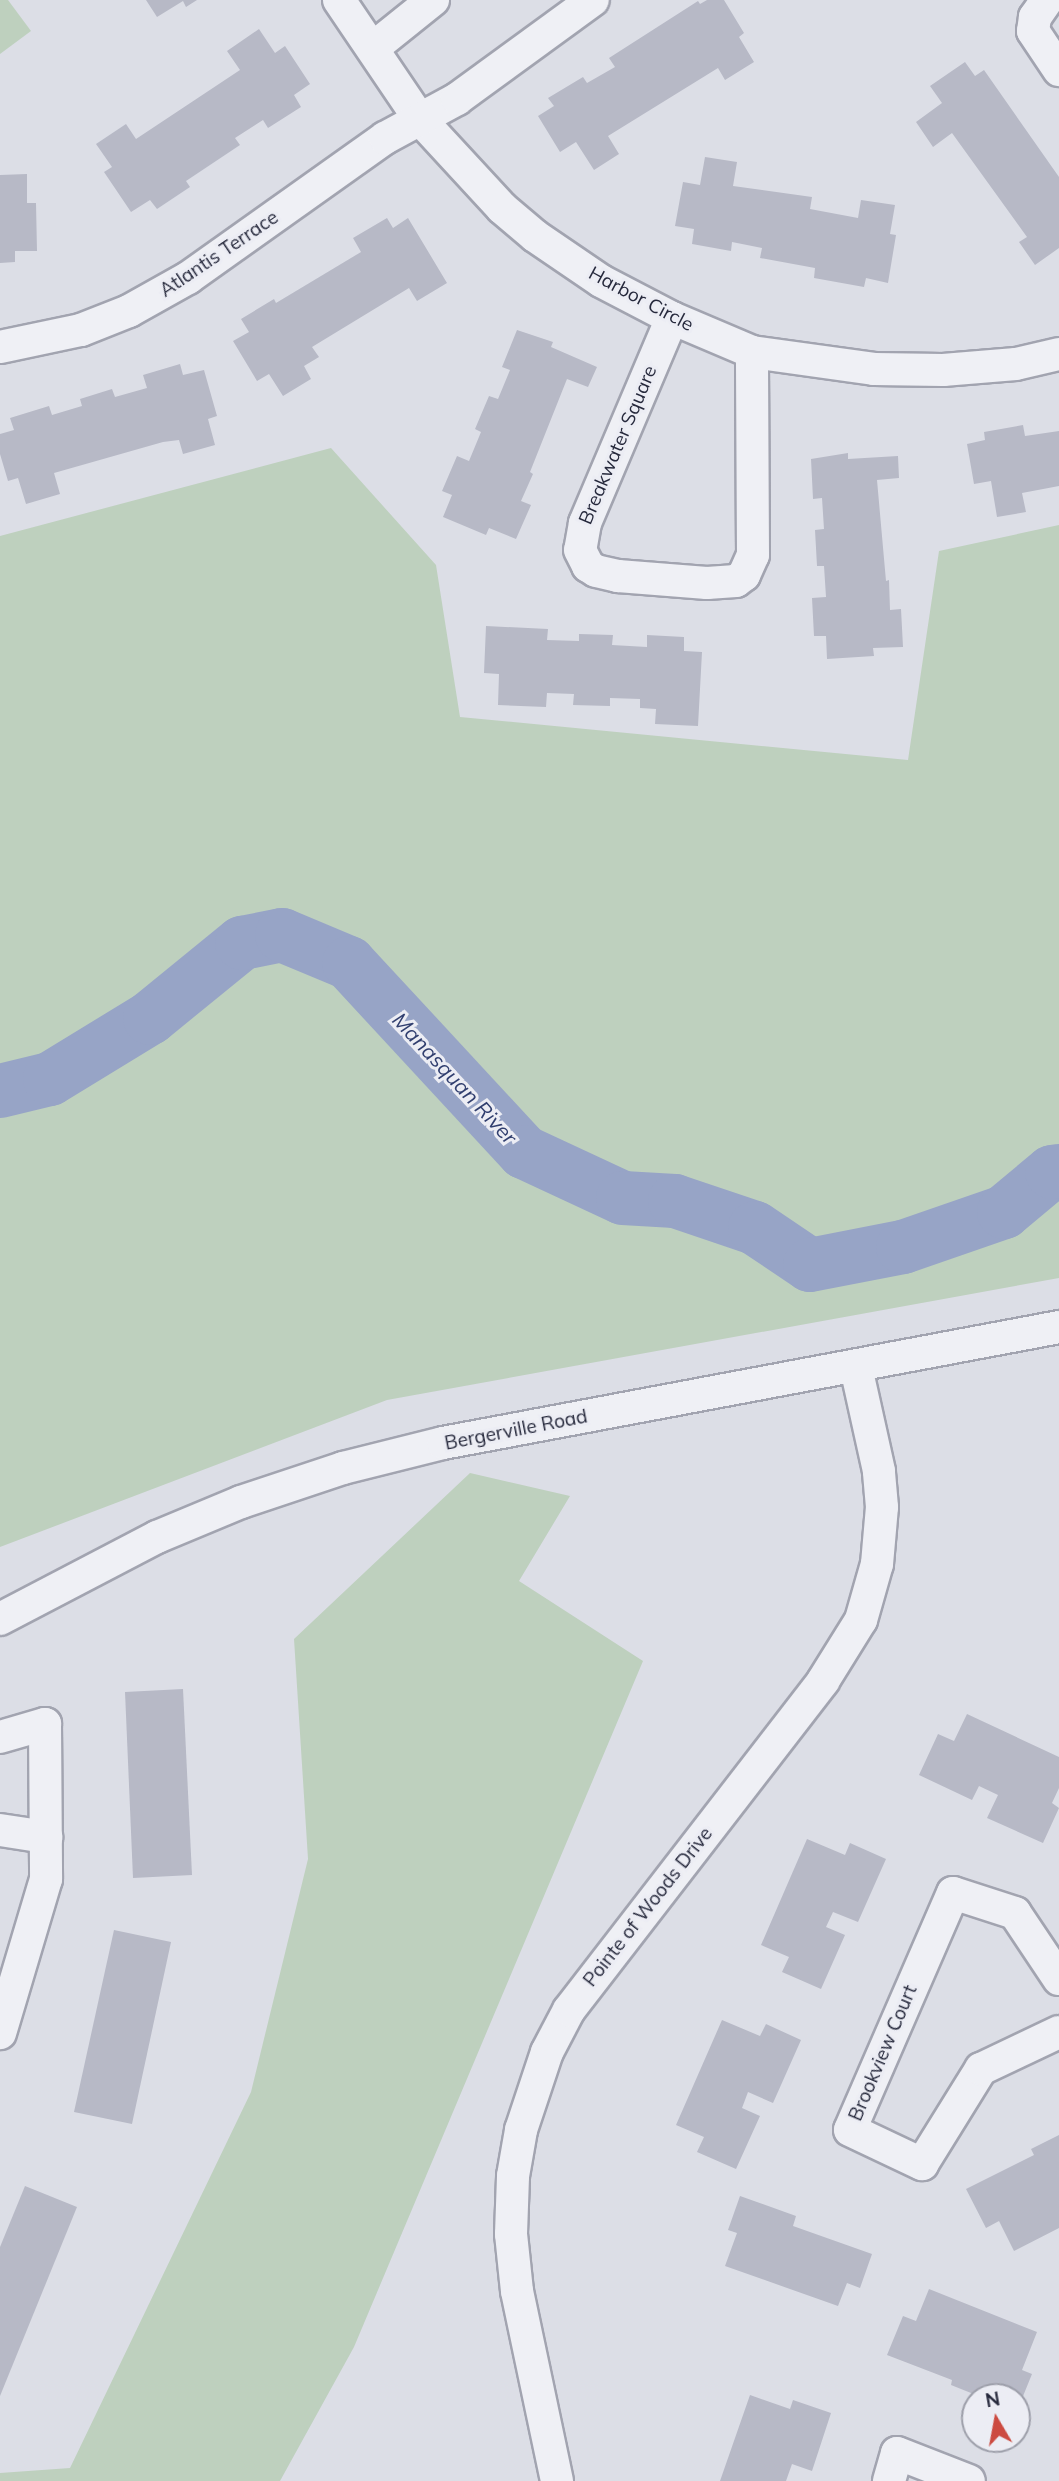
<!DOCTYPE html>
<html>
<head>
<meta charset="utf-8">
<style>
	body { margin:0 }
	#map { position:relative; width:1059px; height:2481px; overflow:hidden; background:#dcdee6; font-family:Mulish,sans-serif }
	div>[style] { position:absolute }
	.green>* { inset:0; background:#bed0be }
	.river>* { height:54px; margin:-27px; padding:0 27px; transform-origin:27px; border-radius:27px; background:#97a4c6 }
	.building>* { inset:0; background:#b7b9c6 }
	.roads { filter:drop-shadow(2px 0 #a2a4b0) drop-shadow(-2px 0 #a2a4b0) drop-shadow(0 2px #a2a4b0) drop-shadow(0 -2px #a2a4b0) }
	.minor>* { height:32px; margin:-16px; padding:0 16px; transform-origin:16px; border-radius:16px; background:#eff0f5 }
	span { translate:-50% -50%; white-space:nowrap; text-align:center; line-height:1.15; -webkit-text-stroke:6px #ecedf4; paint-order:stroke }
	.street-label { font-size:19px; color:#26293c }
	.water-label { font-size:21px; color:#313f6f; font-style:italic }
	.north { position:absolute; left:961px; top:2383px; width:70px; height:70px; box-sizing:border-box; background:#ecedf4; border:2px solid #9d9faa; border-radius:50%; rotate:350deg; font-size:19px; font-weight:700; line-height:28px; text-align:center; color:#26293c }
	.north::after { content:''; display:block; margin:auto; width:24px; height:32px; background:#cc4b41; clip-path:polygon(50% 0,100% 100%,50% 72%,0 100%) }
</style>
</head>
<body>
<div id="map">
	<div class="green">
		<div style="clip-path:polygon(0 0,8px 0,31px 31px,0 54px)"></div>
		<div style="clip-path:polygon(331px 448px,436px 565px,460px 717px,908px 760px,939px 551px,1059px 525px,1059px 1278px,387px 1400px,0 1547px,0 536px)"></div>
		<div style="clip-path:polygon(470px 1473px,570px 1496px,519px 1581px,643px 1661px,354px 2347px,280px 2481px,0 2481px,0 2473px,70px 2468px,251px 2092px,308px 1859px,294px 1639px)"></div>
	</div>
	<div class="river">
		<div style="left:0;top:1091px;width:51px;rotate:-13.5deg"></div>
		<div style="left:50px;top:1079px;width:117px;rotate:-31.4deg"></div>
		<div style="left:150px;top:1018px;width:119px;rotate:-39.2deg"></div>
		<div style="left:242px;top:943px;width:41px;rotate:-11.3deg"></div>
		<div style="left:282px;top:935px;width:73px;rotate:22.7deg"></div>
		<div style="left:349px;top:963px;width:258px;rotate:47.2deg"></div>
		<div style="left:524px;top:1152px;width:109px;rotate:24.9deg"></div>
		<div style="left:623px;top:1198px;width:52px;rotate:3.3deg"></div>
		<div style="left:675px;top:1201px;width:84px;rotate:18.6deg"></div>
		<div style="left:755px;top:1228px;width:66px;rotate:33.9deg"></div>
		<div style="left:810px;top:1265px;width:95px;rotate:-11deg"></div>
		<div style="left:903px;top:1247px;width:107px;rotate:-19.1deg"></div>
		<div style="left:1004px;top:1212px;width:62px;rotate:-39.8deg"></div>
		<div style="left:1052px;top:1172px;width:7px;rotate:-8deg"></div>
	</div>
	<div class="building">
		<div style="clip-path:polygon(146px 0,197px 0,186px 7px,183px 1px,157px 17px)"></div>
		<div style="clip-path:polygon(707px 0,724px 0,744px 33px,739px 37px,754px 62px,725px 80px,718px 68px,608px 136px,619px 154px,594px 170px,576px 142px,560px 152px,538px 116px,554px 106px,548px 98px,583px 77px,587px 83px,615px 67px,609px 58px,698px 1px,700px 4px)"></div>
		<div style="clip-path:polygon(259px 29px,275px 53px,285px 46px,310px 84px,294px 95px,301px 107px,268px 128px,263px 120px,235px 138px,240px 145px,186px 181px,190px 187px,157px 209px,150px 200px,131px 212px,104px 172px,112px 167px,96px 144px,126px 124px,136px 139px,240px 70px,227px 51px)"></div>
		<div style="clip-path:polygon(965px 62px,975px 76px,984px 70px,1059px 177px,1059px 248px,1035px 265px,1019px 242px,1027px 237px,952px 133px,933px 147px,916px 122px,942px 103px,930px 86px)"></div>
		<div style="clip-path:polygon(705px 157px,737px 162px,733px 186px,812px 197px,810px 209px,858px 218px,861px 200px,895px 205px,890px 234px,896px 235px,888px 283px,866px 278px,864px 287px,814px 278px,815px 268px,760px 258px,762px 248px,732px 242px,731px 251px,692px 244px,694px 229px,675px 226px,683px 182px,700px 185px)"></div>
		<div style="clip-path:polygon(27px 174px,27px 203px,36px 203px,37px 251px,15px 251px,15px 262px,0 263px,0 175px)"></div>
		<div style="clip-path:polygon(387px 218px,393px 228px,408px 218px,447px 283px,417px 301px,409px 288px,312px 347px,319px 357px,304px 366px,311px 379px,283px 396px,269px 374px,257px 381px,233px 341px,249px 332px,241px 319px,274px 299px,276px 303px,361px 252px,353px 238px)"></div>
		<div style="clip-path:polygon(517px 330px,553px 342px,551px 347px,597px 367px,588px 387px,567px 379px,530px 472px,533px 474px,521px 501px,531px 505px,516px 539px,489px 528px,486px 535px,443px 517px,452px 495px,442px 491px,457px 456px,469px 461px,481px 432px,475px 429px,489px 396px,498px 399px,510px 370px,502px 367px)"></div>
		<div style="clip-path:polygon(180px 364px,183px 375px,204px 370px,217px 416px,208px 419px,215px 445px,183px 454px,179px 440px,163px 442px,54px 473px,60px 494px,26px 504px,18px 478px,8px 481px,0 454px,0 434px,14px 430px,10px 418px,49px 406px,52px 415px,82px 406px,80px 399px,112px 389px,115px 397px,147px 388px,143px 375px)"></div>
		<div style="clip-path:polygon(1023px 425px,1025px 436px,1059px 431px,1059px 486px,1022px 493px,1026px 512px,997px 517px,991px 481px,974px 484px,967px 444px,985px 440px,984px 432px)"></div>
		<div style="clip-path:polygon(848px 453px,848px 459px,898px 456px,899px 478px,877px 480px,886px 581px,889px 580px,890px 610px,901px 609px,903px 647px,873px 648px,874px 656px,827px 659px,826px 636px,814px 636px,812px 598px,826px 597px,824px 566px,817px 566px,815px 530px,824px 529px,822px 498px,813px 499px,811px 459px)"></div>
		<div style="clip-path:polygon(486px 626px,548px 629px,547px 640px,579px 641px,579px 634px,613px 635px,612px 645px,647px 647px,647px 635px,684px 637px,684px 651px,702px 652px,698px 726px,655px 724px,656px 709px,640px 708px,640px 699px,610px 698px,610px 706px,573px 705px,574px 694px,547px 693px,546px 707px,498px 705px,499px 674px,484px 673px)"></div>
		<div style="clip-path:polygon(183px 1689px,192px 1875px,133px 1878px,125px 1692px)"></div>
		<div style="clip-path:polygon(967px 1714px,1059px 1757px,1059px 1788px,1052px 1803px,1059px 1808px,1043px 1843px,987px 1818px,998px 1795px,979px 1786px,972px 1800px,919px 1775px,938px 1734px,954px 1741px)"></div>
		<div style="clip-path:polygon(807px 1839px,845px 1855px,850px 1843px,886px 1859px,858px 1922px,833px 1912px,826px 1927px,845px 1935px,821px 1989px,782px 1972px,789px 1957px,761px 1945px)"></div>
		<div style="clip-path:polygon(114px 1930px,171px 1942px,132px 2124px,74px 2112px)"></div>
		<div style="clip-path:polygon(722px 2020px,760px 2036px,766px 2024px,801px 2040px,773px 2103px,748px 2092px,742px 2108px,760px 2116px,736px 2169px,697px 2152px,704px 2137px,676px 2125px)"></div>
		<div style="clip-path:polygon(1059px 2135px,1059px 2228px,1014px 2251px,999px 2221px,986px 2228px,966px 2189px,1034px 2155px,1031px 2149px)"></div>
		<div style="clip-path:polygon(25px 2186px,77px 2207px,0 2396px,0 2247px)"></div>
		<div style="clip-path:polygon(740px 2196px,796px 2216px,793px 2226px,872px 2254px,860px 2288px,847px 2283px,838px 2306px,725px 2266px,737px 2233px,728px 2230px)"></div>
		<div style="clip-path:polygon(929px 2289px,1037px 2332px,1022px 2370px,1032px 2374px,1017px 2411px,1017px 2397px,981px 2397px,951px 2385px,952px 2380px,887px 2355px,903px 2316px,916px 2321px)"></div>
		<div style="clip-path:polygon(750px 2395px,790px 2409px,793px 2400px,831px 2413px,812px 2471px,792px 2464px,786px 2481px,720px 2481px)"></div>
	</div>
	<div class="roads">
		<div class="minor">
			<div style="left:339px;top:0;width:143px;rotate:55.9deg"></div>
			<div style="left:419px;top:118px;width:122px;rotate:47.3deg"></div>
			<div style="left:502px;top:208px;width:43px;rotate:40.3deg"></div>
			<div style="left:535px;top:236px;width:80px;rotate:34.3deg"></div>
			<div style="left:601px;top:281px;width:80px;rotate:27.5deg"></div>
			<div style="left:672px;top:318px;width:87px;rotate:23deg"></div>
			<div style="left:752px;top:352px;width:123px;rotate:7.9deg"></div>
			<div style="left:874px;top:369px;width:69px;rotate:0.8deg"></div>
			<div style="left:943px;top:370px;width:73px;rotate:-4.7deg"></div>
			<div style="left:1016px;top:364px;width:44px;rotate:-13.1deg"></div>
			<div style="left:1047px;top:0;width:21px;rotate:125deg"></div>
			<div style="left:1035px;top:17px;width:14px;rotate:98deg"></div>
			<div style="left:1033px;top:31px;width:47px;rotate:56.3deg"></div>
			<div style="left:373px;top:48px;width:77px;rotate:-38.7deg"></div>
			<div style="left:672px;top:318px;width:223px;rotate:113deg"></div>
			<div style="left:585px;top:523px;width:27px;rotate:100deg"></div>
			<div style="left:580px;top:550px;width:18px;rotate:63deg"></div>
			<div style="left:588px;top:566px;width:9px;rotate:32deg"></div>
			<div style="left:596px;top:571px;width:23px;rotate:13deg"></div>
			<div style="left:618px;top:576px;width:89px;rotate:4.5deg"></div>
			<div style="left:707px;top:583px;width:29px;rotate:-4deg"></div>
			<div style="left:736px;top:581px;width:10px;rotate:-37deg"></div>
			<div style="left:744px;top:575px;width:22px;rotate:-66deg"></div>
			<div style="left:753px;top:555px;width:203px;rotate:-90.3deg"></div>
			<div style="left:0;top:347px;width:83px;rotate:-11.9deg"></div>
			<div style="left:81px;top:330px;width:52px;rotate:-21.6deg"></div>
			<div style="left:129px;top:311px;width:68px;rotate:-29.2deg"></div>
			<div style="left:188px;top:278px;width:242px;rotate:-35.4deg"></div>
			<div style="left:385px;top:138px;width:82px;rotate:-28.4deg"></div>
			<div style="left:457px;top:99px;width:168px;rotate:-36.1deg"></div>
			<div style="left:0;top:1619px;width:177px;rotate:-27.6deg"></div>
			<div style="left:157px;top:1537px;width:91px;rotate:-22.6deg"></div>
			<div style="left:241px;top:1502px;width:108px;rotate:-18.4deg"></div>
			<div style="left:343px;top:1468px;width:103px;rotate:-14deg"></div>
			<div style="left:443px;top:1443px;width:627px;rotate:-10.66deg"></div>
			<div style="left:0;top:1737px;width:47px;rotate:-16.1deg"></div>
			<div style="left:45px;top:1724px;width:155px;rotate:89.6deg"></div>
			<div style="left:46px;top:1879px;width:161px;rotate:106.6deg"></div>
			<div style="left:0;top:1830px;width:47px;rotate:8.7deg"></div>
			<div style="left:1059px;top:1979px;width:79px;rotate:-123.7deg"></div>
			<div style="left:1015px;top:1913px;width:65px;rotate:-162.1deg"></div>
			<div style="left:953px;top:1893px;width:258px;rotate:113.5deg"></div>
			<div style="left:850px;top:2130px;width:80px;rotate:25.3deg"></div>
			<div style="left:922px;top:2164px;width:112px;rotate:-58.2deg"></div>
			<div style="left:981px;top:2069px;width:86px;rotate:-25.4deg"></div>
			<div style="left:557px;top:2481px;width:194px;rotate:-101.9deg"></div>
			<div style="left:517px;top:2291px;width:57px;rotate:-96deg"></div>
			<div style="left:511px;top:2234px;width:58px;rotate:-88deg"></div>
			<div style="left:513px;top:2176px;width:47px;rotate:-80.1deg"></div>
			<div style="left:521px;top:2130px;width:82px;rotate:-71.6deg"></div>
			<div style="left:547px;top:2052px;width:47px;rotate:-62.4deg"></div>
			<div style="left:569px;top:2010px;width:416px;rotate:-52.3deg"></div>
			<div style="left:823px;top:1681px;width:72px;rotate:-58.1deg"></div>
			<div style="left:861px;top:1620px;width:58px;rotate:-74.1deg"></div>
			<div style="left:877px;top:1564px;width:57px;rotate:-85deg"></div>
			<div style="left:882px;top:1507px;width:36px;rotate:-95deg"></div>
			<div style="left:879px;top:1471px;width:107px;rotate:-102.5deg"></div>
			<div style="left:889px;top:2481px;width:29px;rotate:-74deg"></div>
			<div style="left:897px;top:2453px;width:77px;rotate:21.3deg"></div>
		</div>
	</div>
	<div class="street-label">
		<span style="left:219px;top:254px;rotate:-34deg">Atlantis Terrace</span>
		<span style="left:641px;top:299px;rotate:28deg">Harbor Circle</span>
		<span style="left:618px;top:445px;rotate:-67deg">Breakwater Square</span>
		<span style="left:516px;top:1430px;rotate:-11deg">Bergerville Road</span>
		<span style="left:648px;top:1907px;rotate:-52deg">Pointe of Woods Drive</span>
		<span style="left:883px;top:2053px;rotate:-67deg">Brookview Court</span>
	</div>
	<div class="water-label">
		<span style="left:455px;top:1078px;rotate:47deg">Manasquan River</span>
	</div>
	<div class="north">N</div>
</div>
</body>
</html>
